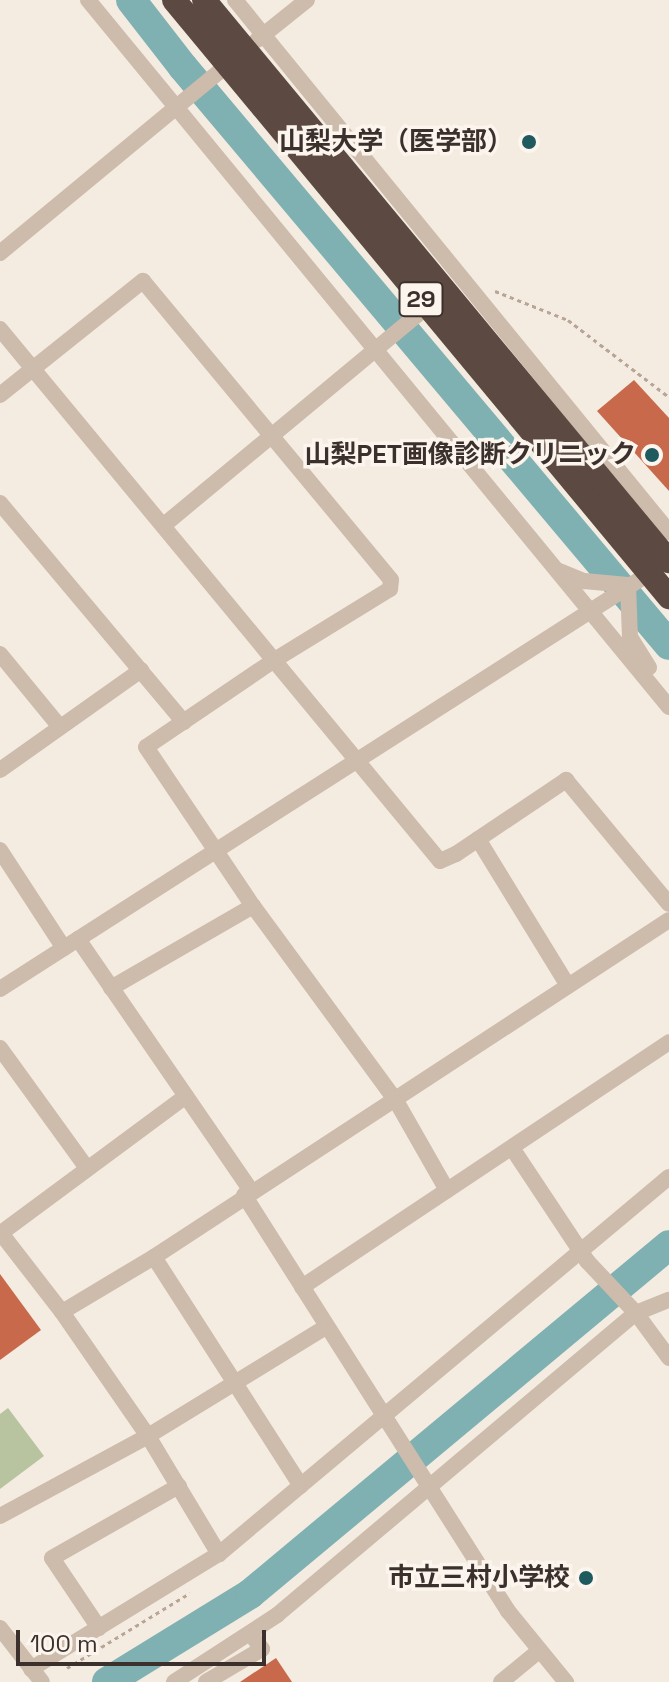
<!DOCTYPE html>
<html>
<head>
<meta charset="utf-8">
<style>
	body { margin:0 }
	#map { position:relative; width:669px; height:1682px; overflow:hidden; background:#f4ebe1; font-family:"Space Grotesk","Noto Sans JP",sans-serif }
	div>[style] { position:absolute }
	.green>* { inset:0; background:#b8c4a0 }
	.river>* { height:30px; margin:-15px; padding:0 15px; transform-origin:15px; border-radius:15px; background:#7fb0b2 }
	.building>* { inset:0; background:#c8694b }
	.path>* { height:3px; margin-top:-1.5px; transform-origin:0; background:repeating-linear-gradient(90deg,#b9a596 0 4px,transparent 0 8px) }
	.minor>* { height:16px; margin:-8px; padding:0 8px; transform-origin:8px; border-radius:8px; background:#cdbbac }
	.highway-bridge>* { height:24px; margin:-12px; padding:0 12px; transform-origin:12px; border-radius:12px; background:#5c4a42 }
	.dots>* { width:22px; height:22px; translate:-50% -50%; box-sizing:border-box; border:4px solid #fbf5ee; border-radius:50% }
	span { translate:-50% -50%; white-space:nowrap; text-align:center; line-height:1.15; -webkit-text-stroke:7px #fbf5ee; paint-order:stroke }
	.shield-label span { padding:2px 6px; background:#fbf5ee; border:2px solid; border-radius:6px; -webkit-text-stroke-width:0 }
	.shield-label { font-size:24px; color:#3b302b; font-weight:700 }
	.poi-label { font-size:26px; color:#3b302b; font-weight:700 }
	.right { translate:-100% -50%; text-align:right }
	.scale { position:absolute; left:16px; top:1630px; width:250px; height:36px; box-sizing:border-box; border:4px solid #3b302b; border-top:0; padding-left:10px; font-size:24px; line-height:28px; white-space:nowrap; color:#3b302b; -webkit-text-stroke:6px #fbf5ee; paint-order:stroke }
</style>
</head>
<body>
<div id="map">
	<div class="green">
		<div style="clip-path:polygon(8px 1408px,44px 1456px,0 1489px,0 1414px)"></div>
	</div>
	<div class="river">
		<div style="left:131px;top:0;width:85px;rotate:52.2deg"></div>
		<div style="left:183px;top:67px;width:755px;rotate:49.94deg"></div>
		<div style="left:107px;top:1682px;width:168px;rotate:-31.6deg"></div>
		<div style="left:250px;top:1594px;width:545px;rotate:-39.79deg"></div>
	</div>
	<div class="building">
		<div style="clip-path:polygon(634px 380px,669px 418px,669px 491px,597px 411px)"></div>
		<div style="clip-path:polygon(0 1274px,41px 1330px,0 1360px)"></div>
		<div style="clip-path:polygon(276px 1658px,292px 1682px,240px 1682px)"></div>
	</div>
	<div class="path">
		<div style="left:495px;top:291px;width:79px;rotate:21.7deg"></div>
		<div style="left:568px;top:320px;width:127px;rotate:37.3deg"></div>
		<div style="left:67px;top:1668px;width:144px;rotate:-31.4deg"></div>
	</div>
	<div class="minor">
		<div style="left:88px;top:0;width:915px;rotate:50.59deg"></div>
		<div style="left:235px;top:0;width:687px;rotate:50.79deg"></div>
		<div style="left:257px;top:40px;width:64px;rotate:-38.7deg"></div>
		<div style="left:0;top:253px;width:303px;rotate:-39.6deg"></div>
		<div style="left:0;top:329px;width:690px;rotate:50.41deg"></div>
		<div style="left:440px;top:861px;width:17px;rotate:-24deg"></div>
		<div style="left:456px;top:854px;width:133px;rotate:-33.9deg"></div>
		<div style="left:566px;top:780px;width:161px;rotate:50.3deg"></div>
		<div style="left:0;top:395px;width:183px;rotate:-38.6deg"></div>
		<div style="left:143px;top:281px;width:388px;rotate:50.3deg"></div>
		<div style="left:391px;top:580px;width:9px;rotate:96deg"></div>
		<div style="left:390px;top:589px;width:137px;rotate:148.4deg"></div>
		<div style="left:273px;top:661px;width:153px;rotate:145.9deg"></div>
		<div style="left:146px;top:747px;width:192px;rotate:56.1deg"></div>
		<div style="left:253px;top:906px;width:240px;rotate:53.7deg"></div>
		<div style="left:395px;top:1099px;width:105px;rotate:60.3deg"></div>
		<div style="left:0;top:503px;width:286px;rotate:50deg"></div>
		<div style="left:164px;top:525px;width:351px;rotate:-39.7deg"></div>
		<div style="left:559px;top:571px;width:27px;rotate:22deg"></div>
		<div style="left:584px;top:581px;width:44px;rotate:5.2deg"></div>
		<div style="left:628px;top:585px;width:52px;rotate:87.8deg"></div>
		<div style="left:630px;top:637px;width:36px;rotate:58deg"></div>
		<div style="left:0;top:654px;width:94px;rotate:50.6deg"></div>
		<div style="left:0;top:770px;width:173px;rotate:-35.3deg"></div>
		<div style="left:478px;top:839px;width:172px;rotate:58.5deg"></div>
		<div style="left:0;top:850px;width:117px;rotate:56.9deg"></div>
		<div style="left:78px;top:939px;width:306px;rotate:55.5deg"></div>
		<div style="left:111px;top:988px;width:164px;rotate:-30deg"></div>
		<div style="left:0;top:989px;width:779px;rotate:-32.63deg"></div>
		<div style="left:0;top:1048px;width:147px;rotate:54.1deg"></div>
		<div style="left:512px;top:1148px;width:136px;rotate:56.4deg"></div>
		<div style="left:587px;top:1261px;width:71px;rotate:46.7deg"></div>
		<div style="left:636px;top:1313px;width:56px;rotate:53.7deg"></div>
		<div style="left:244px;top:1195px;width:493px;rotate:57.6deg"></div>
		<div style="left:508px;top:1611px;width:92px;rotate:50.8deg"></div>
		<div style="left:0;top:1232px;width:101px;rotate:52.2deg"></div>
		<div style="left:62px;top:1312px;width:151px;rotate:55.3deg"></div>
		<div style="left:148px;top:1436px;width:138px;rotate:59deg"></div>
		<div style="left:1px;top:1233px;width:230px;rotate:-36.5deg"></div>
		<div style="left:154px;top:1257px;width:272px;rotate:57.3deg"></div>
		<div style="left:302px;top:1287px;width:441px;rotate:-33.7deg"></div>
		<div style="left:62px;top:1312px;width:107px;rotate:-30.9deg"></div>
		<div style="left:154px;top:1257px;width:615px;rotate:-33.2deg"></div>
		<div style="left:0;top:1516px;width:168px;rotate:-28.4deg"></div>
		<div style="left:148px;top:1436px;width:209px;rotate:-31.5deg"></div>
		<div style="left:0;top:1628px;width:68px;rotate:52.1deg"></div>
		<div style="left:99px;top:1628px;width:84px;rotate:-123.9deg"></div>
		<div style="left:52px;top:1558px;width:146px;rotate:-29.6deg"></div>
		<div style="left:31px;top:1669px;width:220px;rotate:-31.5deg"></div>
		<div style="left:219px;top:1554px;width:587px;rotate:-39.96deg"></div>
		<div style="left:174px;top:1682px;width:123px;rotate:-33deg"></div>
		<div style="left:277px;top:1615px;width:469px;rotate:-40.1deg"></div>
		<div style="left:636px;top:1313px;width:35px;rotate:-22deg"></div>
		<div style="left:206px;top:1682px;width:65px;rotate:-30.5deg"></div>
		<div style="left:262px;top:1649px;width:20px;rotate:-127deg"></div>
		<div style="left:501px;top:1682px;width:50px;rotate:-39.4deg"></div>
	</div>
	<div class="highway-bridge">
		<div style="left:174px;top:0;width:776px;rotate:50.34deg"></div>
		<div style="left:204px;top:0;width:729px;rotate:50.35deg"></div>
	</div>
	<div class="dots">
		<div style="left:529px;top:142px;background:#1f5a5e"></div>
		<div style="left:652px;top:455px;background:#1f5a5e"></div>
		<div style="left:586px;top:1578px;background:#1f5a5e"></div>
	</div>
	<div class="shield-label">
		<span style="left:421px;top:299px">29</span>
	</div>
	<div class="poi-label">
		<span class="right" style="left:513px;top:142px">山梨大学（医学部）</span>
		<span class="right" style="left:636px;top:455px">山梨PET画像診断クリニック</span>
		<span class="right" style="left:570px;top:1578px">市立三村小学校</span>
	</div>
	<div class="scale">100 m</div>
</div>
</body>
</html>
